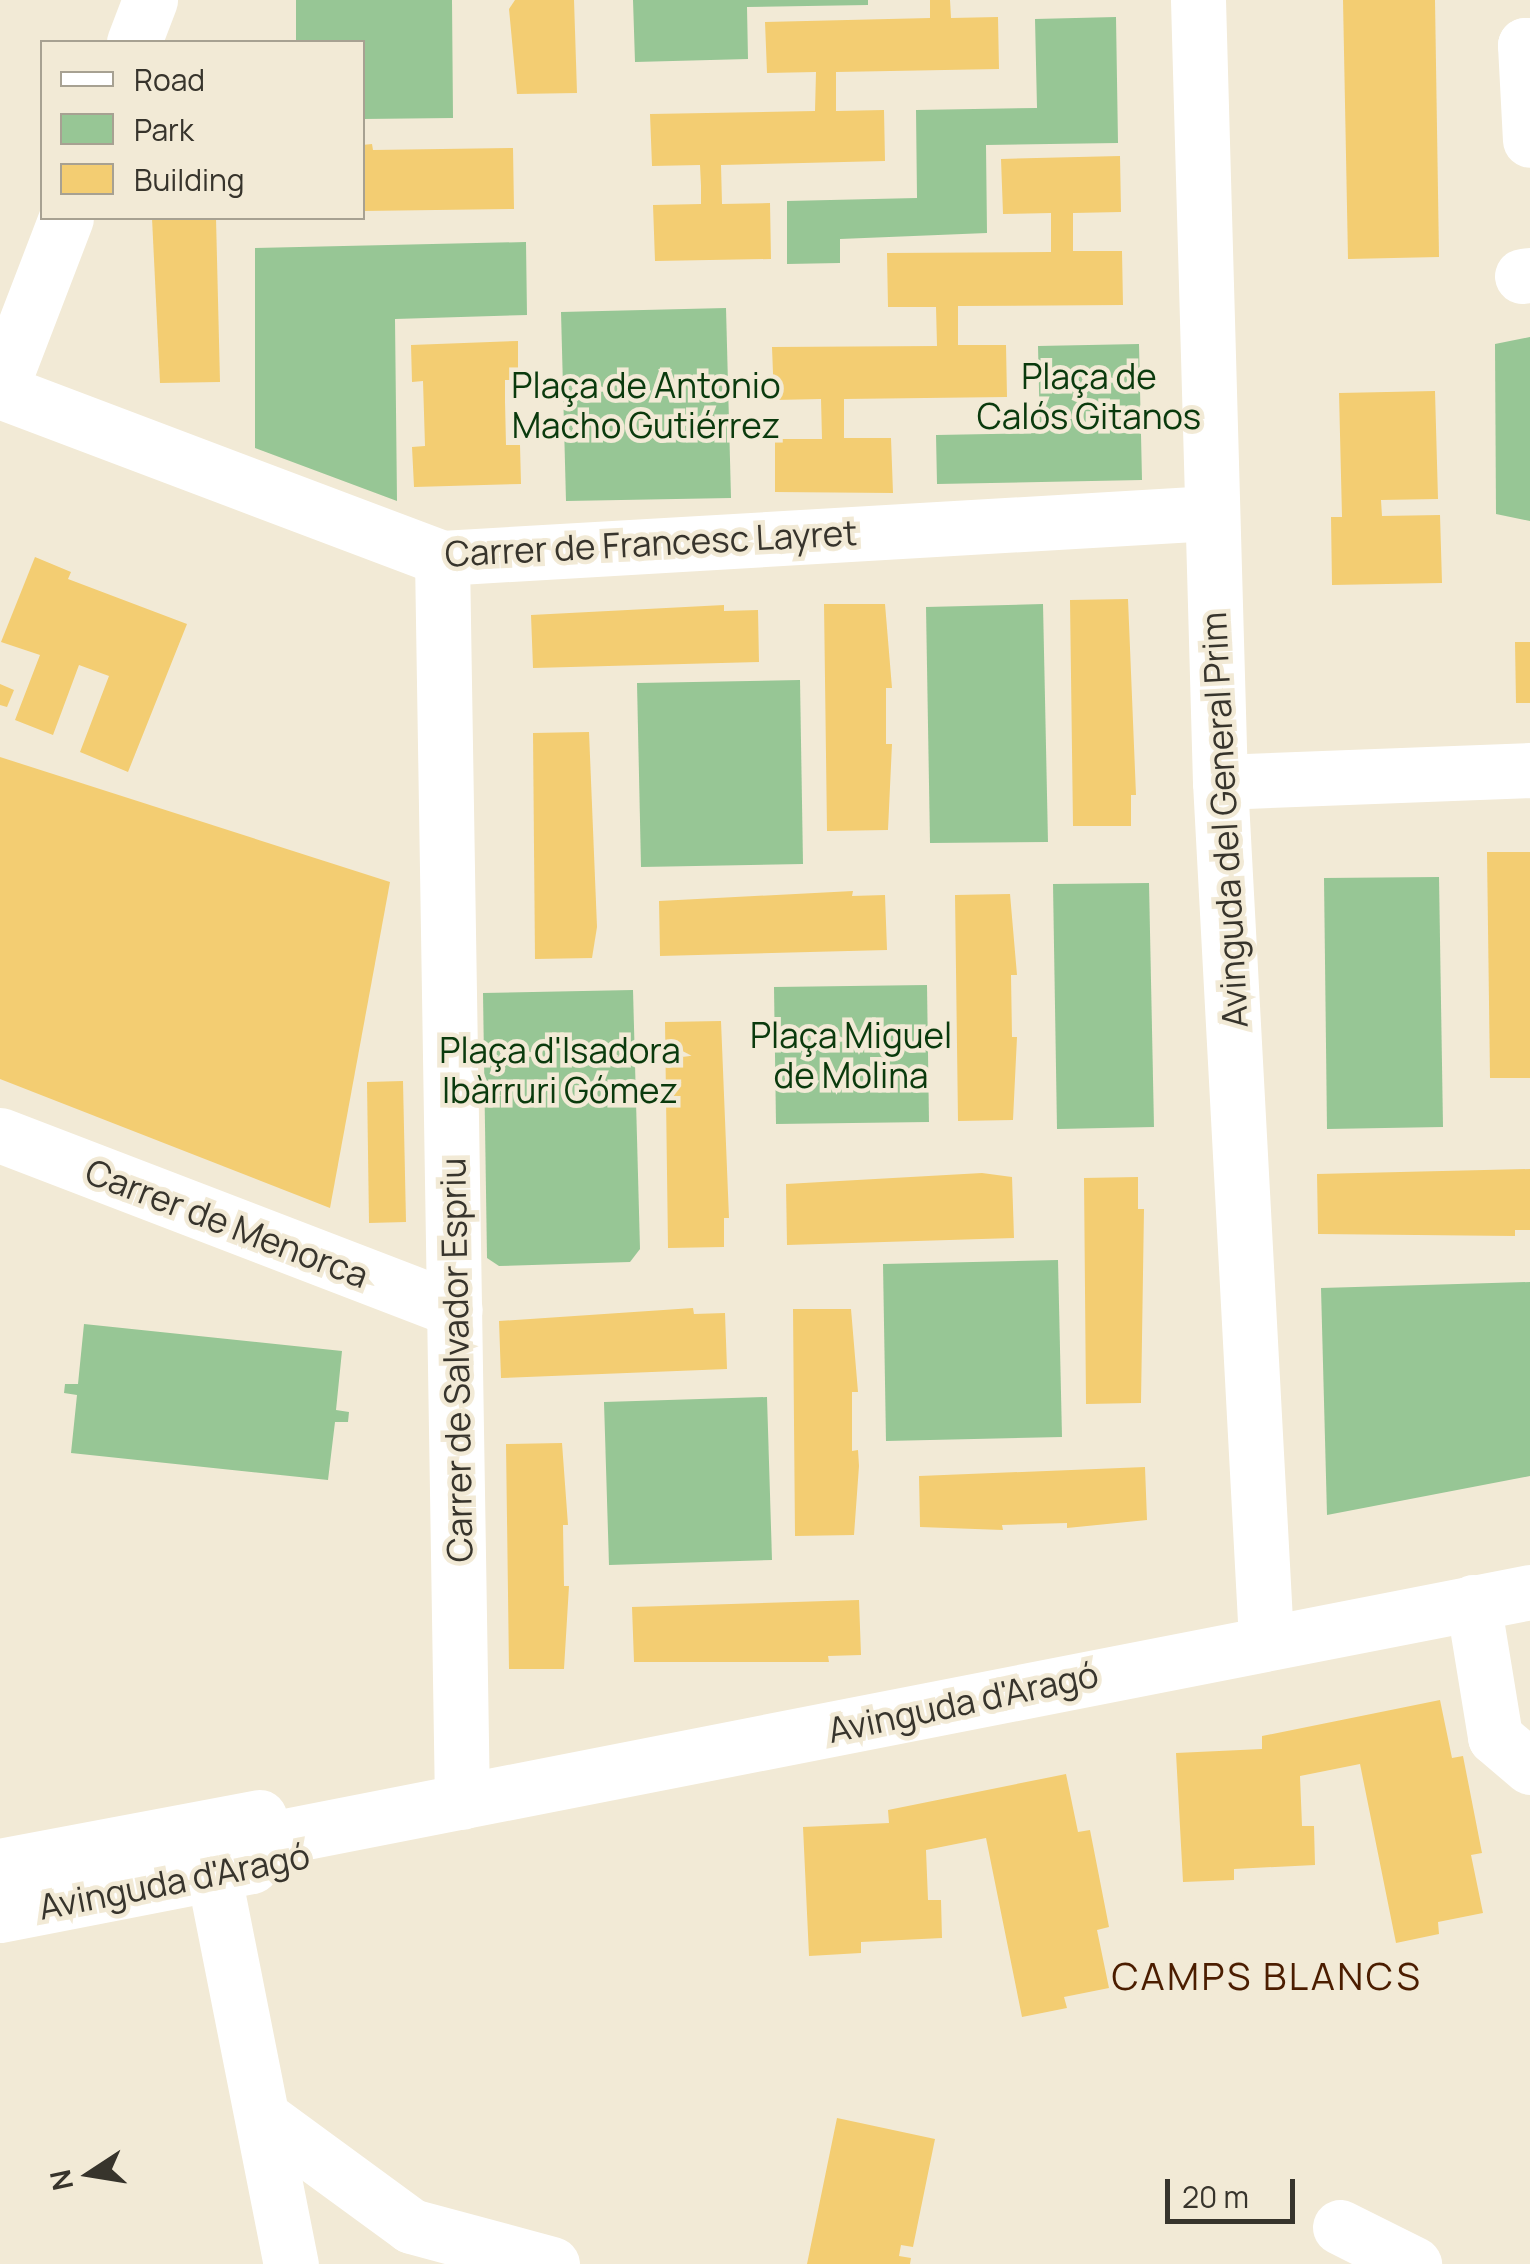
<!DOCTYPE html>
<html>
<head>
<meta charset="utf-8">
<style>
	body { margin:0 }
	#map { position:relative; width:1530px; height:2264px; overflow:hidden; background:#f2ead6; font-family:Manrope,sans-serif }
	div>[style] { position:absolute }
	.green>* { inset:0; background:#97c695 }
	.building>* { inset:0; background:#f3cd72 }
	.minor>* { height:55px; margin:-27.5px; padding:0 27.5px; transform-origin:27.5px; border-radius:27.5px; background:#fff }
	span { translate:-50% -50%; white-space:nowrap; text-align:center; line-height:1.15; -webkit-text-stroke:9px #f2ead6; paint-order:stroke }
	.park-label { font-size:35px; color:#0a3a0d }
	.street-label { font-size:35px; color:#37342c }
	.neighbourhood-label { font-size:38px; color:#4b1d00; letter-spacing:2.5px }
	.legend { position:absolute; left:40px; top:40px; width:325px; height:180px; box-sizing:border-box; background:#f2ead6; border:2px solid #a7a192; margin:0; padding:12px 18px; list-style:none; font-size:30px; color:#37342c }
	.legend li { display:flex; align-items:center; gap:20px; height:50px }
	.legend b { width:50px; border:2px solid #a7a192 }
	.north { position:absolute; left:40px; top:2124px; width:100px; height:100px; -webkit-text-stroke:8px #f2ead6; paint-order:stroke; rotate:258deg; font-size:28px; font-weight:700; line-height:40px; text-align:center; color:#37342c }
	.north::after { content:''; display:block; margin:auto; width:35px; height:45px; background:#37342c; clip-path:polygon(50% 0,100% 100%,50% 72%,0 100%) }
	.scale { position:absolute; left:1165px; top:2179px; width:130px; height:45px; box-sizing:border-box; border:5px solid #37342c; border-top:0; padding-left:12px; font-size:30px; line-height:35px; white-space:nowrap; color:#37342c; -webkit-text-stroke:8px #f2ead6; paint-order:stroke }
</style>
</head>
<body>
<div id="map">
	<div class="green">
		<div style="clip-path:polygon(296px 0,452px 0,453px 118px,363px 119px,362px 42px,296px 42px)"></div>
		<div style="clip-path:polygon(633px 0,868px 0,868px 5px,747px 7px,748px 59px,635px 62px)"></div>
		<div style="clip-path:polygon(1116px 17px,1118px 143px,986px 145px,987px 233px,840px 239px,840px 263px,787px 264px,787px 201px,917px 198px,916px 110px,1037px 108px,1035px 19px)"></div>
		<div style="clip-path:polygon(526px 242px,527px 315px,395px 319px,397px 501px,255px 448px,255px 248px)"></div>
		<div style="clip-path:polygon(726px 308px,731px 498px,566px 501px,561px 312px)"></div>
		<div style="clip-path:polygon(1530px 337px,1530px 521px,1496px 514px,1495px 344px)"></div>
		<div style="clip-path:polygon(1139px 344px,1142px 480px,937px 484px,936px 435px,1040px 433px,1038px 346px)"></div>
		<div style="clip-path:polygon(1043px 604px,1048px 842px,930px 843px,926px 607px)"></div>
		<div style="clip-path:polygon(800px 680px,803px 864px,641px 867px,637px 683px)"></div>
		<div style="clip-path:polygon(1439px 877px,1443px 1127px,1327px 1129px,1324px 878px)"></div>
		<div style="clip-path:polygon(1149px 883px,1154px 1127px,1057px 1129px,1053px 884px)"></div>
		<div style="clip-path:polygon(927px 985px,929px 1122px,776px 1124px,774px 987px)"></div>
		<div style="clip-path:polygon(633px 990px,640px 1249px,630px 1262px,499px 1266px,487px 1258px,483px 993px)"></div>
		<div style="clip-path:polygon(1058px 1260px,1062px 1437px,886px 1441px,883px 1264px)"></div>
		<div style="clip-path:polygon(1530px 1282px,1530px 1476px,1327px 1515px,1321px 1288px)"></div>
		<div style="clip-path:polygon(84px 1324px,342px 1351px,336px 1410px,349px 1412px,348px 1422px,335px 1422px,328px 1480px,71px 1453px,77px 1395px,64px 1393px,65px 1384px,78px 1384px)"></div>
		<div style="clip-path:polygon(767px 1397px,772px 1560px,609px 1565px,604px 1402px)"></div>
	</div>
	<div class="building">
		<div style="clip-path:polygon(515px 0,574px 0,577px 93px,517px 94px,509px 9px)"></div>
		<div style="clip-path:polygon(930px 0,950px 0,951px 18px,998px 17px,999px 69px,836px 72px,836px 111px,884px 110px,885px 161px,721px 165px,722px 204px,770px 203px,771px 259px,655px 261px,653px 205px,701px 204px,701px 186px,700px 165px,652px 166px,650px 114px,815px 111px,816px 72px,767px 73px,765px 22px,930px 18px)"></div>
		<div style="clip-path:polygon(1343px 0,1435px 0,1439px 257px,1348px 259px)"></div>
		<div style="clip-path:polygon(372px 144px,373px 150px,513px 148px,514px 209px,362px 211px,362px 145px)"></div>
		<div style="clip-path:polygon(1120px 156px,1121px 212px,1073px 213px,1073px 251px,1122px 251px,1123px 305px,958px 306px,958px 345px,1006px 345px,1007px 397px,844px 399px,844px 438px,891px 438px,893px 493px,775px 492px,775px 439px,822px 439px,821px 399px,774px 400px,772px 347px,937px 346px,936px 307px,888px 307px,887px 253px,1051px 252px,1051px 213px,1003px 214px,1001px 159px)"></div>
		<div style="clip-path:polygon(152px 218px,216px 218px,220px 382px,160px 383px)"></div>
		<div style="clip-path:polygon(518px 341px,518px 380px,505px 380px,505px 401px,506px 445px,520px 445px,521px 484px,414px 487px,412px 447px,425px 446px,423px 381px,412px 382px,411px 345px)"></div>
		<div style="clip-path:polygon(1435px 391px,1438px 499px,1381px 500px,1382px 516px,1440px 515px,1442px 583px,1332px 585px,1331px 517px,1342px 517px,1339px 393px)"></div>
		<div style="clip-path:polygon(35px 557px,71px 572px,68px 579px,187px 624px,128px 772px,80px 752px,109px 676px,79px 665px,53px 735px,15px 720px,40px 655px,1px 642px)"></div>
		<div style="clip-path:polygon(1128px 599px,1136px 795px,1131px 795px,1131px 826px,1073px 826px,1070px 600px)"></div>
		<div style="clip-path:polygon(824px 604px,885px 604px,892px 688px,886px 688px,886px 744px,892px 744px,888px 830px,827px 831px)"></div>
		<div style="clip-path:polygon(724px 605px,724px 611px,758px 610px,759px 662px,533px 668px,531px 615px)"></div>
		<div style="clip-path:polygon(1515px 642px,1530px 642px,1530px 703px,1516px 703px)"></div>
		<div style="clip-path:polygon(0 684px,14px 690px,7px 707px,0 705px)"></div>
		<div style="clip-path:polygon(589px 732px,597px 927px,592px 958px,535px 959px,533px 733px)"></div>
		<div style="clip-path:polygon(0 757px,390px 882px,330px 1208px,0 1079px)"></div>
		<div style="clip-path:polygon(1487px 852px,1530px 852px,1530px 1078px,1490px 1078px)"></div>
		<div style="clip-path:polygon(853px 891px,852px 896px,885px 895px,887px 950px,660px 956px,659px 901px)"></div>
		<div style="clip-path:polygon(1010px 894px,1017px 975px,1011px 975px,1012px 1037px,1017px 1037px,1013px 1120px,958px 1121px,955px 895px)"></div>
		<div style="clip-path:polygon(721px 1021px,729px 1218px,724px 1218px,724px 1247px,668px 1248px,665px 1022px)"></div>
		<div style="clip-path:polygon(403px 1081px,406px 1222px,369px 1223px,367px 1082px)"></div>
		<div style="clip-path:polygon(1530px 1169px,1530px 1230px,1515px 1230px,1515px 1236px,1318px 1234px,1317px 1174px)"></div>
		<div style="clip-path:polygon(982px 1173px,1012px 1177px,1014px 1238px,787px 1245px,786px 1184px)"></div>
		<div style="clip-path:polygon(1138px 1177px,1138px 1209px,1144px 1209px,1141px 1403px,1086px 1404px,1084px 1178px)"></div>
		<div style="clip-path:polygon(693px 1308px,694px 1314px,725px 1313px,727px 1369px,501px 1378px,499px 1321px)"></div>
		<div style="clip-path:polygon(793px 1309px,851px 1309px,858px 1392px,852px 1392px,852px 1451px,858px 1450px,859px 1466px,854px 1535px,795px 1536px)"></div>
		<div style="clip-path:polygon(562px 1443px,568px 1525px,563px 1525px,564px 1586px,569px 1586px,564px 1669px,509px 1669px,506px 1444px)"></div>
		<div style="clip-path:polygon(1145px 1467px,1147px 1520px,1067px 1528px,1067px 1523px,1002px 1525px,1003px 1530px,920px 1527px,919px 1476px)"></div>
		<div style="clip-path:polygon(859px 1600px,861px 1655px,828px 1656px,829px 1662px,634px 1662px,632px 1607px)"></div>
		<div style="clip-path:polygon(1440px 1700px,1452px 1758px,1463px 1756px,1482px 1853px,1471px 1855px,1483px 1913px,1438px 1922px,1439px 1934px,1396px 1943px,1360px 1764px,1300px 1776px,1302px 1826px,1314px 1826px,1315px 1865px,1234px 1869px,1234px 1880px,1183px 1882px,1176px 1753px,1262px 1749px,1262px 1736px)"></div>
		<div style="clip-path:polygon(1066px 1774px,1078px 1832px,1090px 1830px,1109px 1927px,1097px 1930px,1109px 1988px,1064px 1997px,1067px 2008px,1022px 2017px,986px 1838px,926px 1850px,928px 1900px,941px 1900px,942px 1938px,861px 1942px,861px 1953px,809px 1956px,803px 1827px,889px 1823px,888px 1810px)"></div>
		<div style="clip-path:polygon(837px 2118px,935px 2139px,913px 2247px,901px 2245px,899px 2256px,911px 2258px,910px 2264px,807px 2264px)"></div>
	</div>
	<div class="minor">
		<div style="left:1198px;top:0;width:782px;rotate:88.39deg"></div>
		<div style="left:1220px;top:782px;width:859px;rotate:86.93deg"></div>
		<div style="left:134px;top:42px;width:45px;rotate:-69.1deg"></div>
		<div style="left:1530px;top:45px;width:5px;rotate:180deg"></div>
		<div style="left:1525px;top:45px;width:95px;rotate:87deg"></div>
		<div style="left:1522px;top:276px;width:8px;rotate:-7deg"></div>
		<div style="left:0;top:390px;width:184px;rotate:-69deg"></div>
		<div style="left:0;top:391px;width:472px;rotate:20.7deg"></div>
		<div style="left:442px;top:558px;width:770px;rotate:-3.35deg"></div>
		<div style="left:442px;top:558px;width:1244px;rotate:89.08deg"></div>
		<div style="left:1220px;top:782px;width:310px;rotate:-2.2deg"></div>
		<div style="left:0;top:1135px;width:487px;rotate:21deg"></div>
		<div style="left:1473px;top:1602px;width:137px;rotate:80.7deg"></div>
		<div style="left:1495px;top:1737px;width:46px;rotate:40.6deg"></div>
		<div style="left:211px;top:1861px;width:18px;rotate:-45deg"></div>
		<div style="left:224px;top:1848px;width:1331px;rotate:-11.09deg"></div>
		<div style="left:211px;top:1861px;width:411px;rotate:78.8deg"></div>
		<div style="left:0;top:1866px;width:264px;rotate:-10.7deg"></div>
		<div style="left:0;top:1915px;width:256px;rotate:-11deg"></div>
		<div style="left:265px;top:2119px;width:181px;rotate:36.2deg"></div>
		<div style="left:411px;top:2226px;width:146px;rotate:15.1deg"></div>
		<div style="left:1340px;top:2227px;width:83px;rotate:26.6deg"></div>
	</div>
	<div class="park-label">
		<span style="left:1089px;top:396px">Plaça de<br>Calós Gitanos</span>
		<span style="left:646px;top:405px">Plaça de Antonio<br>Macho Gutiérrez</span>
		<span style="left:851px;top:1055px">Plaça Miguel<br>de Molina</span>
		<span style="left:560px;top:1070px">Plaça d'Isadora<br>Ibàrruri Gómez</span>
	</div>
	<div class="street-label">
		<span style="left:651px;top:543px;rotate:-3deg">Carrer de Francesc Layret</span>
		<span style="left:1224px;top:820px;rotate:-93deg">Avinguda del General Prim</span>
		<span style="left:227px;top:1223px;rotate:21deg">Carrer de Menorca</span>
		<span style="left:456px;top:1360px;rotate:-91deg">Carrer de Salvador Espriu</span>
		<span style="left:963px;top:1702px;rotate:-12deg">Avinguda d'Aragó</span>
		<span style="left:174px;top:1881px;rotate:-11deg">Avinguda d'Aragó</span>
	</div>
	<div class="neighbourhood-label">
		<span style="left:1267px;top:1976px">CAMPS BLANCS</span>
	</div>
	<ul class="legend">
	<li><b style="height:12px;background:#fff"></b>Road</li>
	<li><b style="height:28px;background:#97c695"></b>Park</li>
	<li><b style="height:28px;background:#f3cd72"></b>Building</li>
	</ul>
	<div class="north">N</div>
	<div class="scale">20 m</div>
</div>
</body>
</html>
